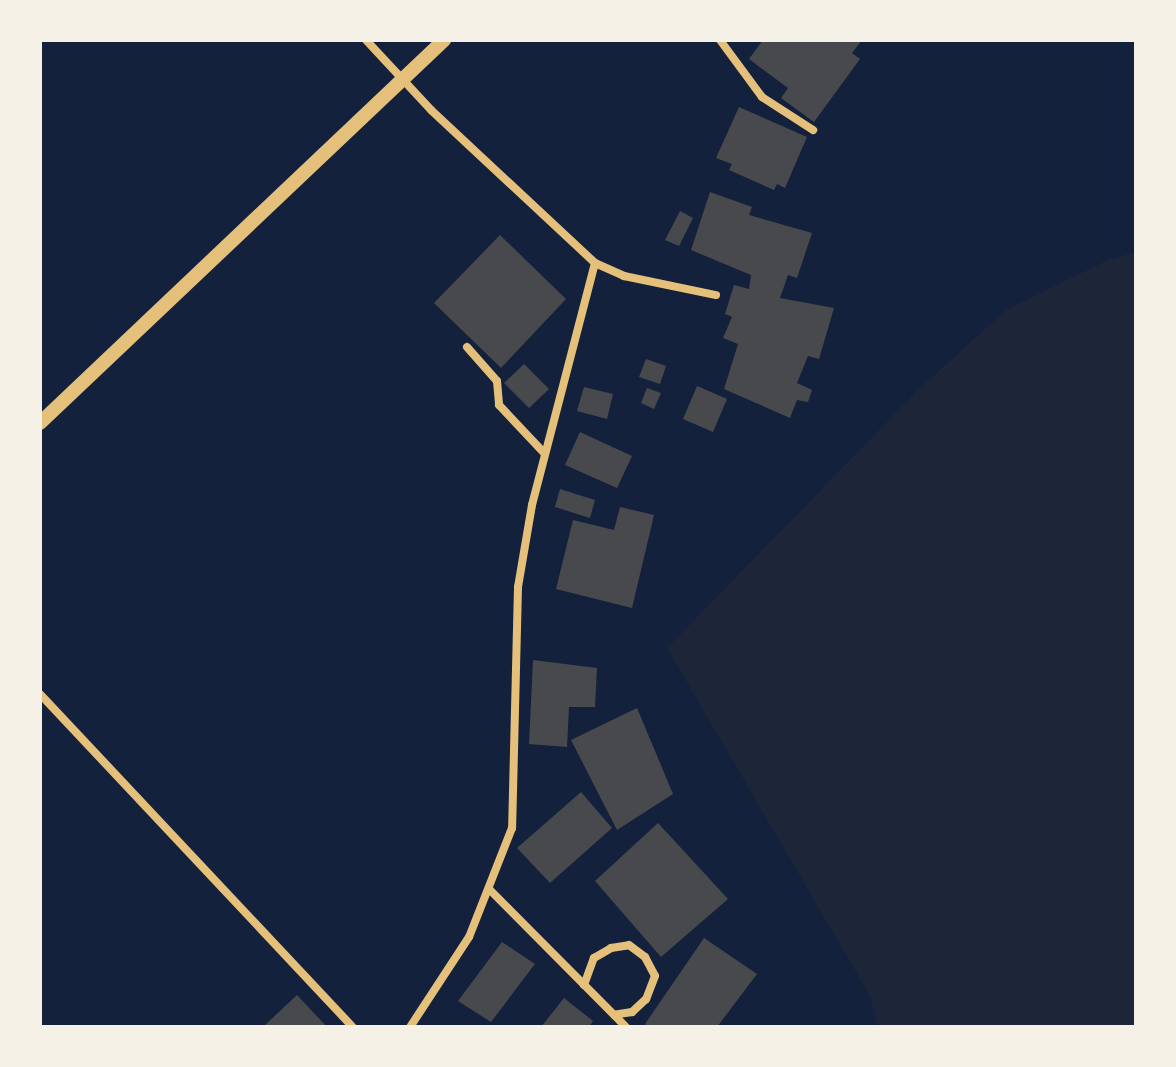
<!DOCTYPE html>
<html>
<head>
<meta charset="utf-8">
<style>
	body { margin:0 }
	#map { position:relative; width:1176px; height:1067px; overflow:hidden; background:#14213d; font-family:Arial,sans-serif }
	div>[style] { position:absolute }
	.green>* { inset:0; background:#1d2539 }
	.building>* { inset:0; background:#48494c }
	.minor>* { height:8px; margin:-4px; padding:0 4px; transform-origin:4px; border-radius:4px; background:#e5c07b }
	.tertiary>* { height:14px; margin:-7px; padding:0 7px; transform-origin:7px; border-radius:7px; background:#e5c07b }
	span { translate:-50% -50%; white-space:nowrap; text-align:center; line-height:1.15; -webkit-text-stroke:6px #f6f1e7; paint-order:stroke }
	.frame { position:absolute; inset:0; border:42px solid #f6f1e7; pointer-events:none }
</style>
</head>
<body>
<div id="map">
	<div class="green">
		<div style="clip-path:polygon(1136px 252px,1136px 1027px,878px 1027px,870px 996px,667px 648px,920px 388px,1006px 310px,1108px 260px)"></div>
	</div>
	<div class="building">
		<div style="clip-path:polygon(763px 40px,862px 40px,852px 53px,860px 59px,814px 122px,781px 98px,788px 88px,749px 59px)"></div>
		<div style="clip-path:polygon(739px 107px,807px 137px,785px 188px,777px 184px,774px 190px,729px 170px,732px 164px,716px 158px)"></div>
		<div style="clip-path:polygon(710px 192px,752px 207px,749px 215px,812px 233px,797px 278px,788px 275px,780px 298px,834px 308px,819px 359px,808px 356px,797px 383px,812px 390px,808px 402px,797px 400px,790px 418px,724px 389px,738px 344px,723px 338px,732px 317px,725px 314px,734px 285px,749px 289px,751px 275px,691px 250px)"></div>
		<div style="clip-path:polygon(680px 211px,693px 218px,679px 246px,665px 240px)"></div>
		<div style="clip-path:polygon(500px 235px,566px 299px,501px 368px,434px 303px)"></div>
		<div style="clip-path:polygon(646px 359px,666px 366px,660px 384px,639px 377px)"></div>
		<div style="clip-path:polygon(524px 364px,549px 389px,529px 408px,504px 383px)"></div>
		<div style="clip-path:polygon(697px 386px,727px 399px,713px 432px,683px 419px)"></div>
		<div style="clip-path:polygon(584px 387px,613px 394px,607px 419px,577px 411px)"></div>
		<div style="clip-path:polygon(647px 388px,661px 393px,654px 409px,641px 403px)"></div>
		<div style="clip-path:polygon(580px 432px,632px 456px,617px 488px,565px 465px)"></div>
		<div style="clip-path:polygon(560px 489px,595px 500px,590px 518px,555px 507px)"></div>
		<div style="clip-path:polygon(620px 507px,654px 515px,632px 608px,556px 589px,573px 520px,614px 530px)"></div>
		<div style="clip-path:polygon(533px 660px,597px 668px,595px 707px,569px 707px,567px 747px,529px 744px)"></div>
		<div style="clip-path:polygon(637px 708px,673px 794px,617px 830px,571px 740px)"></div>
		<div style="clip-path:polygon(581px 792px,612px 828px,550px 883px,517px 848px)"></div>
		<div style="clip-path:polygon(658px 823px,728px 899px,661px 957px,595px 881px)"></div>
		<div style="clip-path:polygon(704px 938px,757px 974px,717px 1027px,649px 1027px,645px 1024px)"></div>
		<div style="clip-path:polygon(502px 942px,535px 964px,491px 1022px,458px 1001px)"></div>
		<div style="clip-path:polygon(297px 995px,327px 1027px,263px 1027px)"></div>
		<div style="clip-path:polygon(564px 998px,593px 1021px,589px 1027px,541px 1027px)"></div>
	</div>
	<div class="minor">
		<div style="left:366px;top:40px;width:96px;rotate:47.1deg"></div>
		<div style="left:431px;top:110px;width:224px;rotate:43deg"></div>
		<div style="left:595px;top:263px;width:250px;rotate:104.6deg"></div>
		<div style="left:532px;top:505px;width:83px;rotate:99.7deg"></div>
		<div style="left:518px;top:587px;width:241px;rotate:91.4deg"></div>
		<div style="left:512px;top:828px;width:117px;rotate:111.5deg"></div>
		<div style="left:469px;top:937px;width:108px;rotate:123.2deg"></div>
		<div style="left:720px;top:40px;width:71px;rotate:53.6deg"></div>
		<div style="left:762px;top:97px;width:61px;rotate:32.9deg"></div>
		<div style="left:595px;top:263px;width:32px;rotate:24deg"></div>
		<div style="left:624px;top:276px;width:94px;rotate:11.7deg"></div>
		<div style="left:467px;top:347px;width:45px;rotate:48.6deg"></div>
		<div style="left:497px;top:381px;width:24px;rotate:85deg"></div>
		<div style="left:499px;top:405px;width:67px;rotate:46.8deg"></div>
		<div style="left:40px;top:694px;width:457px;rotate:46.8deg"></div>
		<div style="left:490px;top:890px;width:193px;rotate:45.2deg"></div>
		<div style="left:584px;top:985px;width:29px;rotate:-70deg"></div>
		<div style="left:594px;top:958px;width:20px;rotate:-30deg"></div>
		<div style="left:611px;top:948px;width:18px;rotate:-9deg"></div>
		<div style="left:629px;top:945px;width:20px;rotate:37deg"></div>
		<div style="left:645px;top:957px;width:21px;rotate:62deg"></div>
		<div style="left:655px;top:976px;width:25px;rotate:111deg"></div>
		<div style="left:646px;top:999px;width:19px;rotate:137deg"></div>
		<div style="left:632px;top:1012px;width:18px;rotate:171deg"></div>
	</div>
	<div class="tertiary">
		<div style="left:40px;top:423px;width:557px;rotate:-43.47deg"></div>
	</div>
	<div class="frame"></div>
</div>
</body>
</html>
